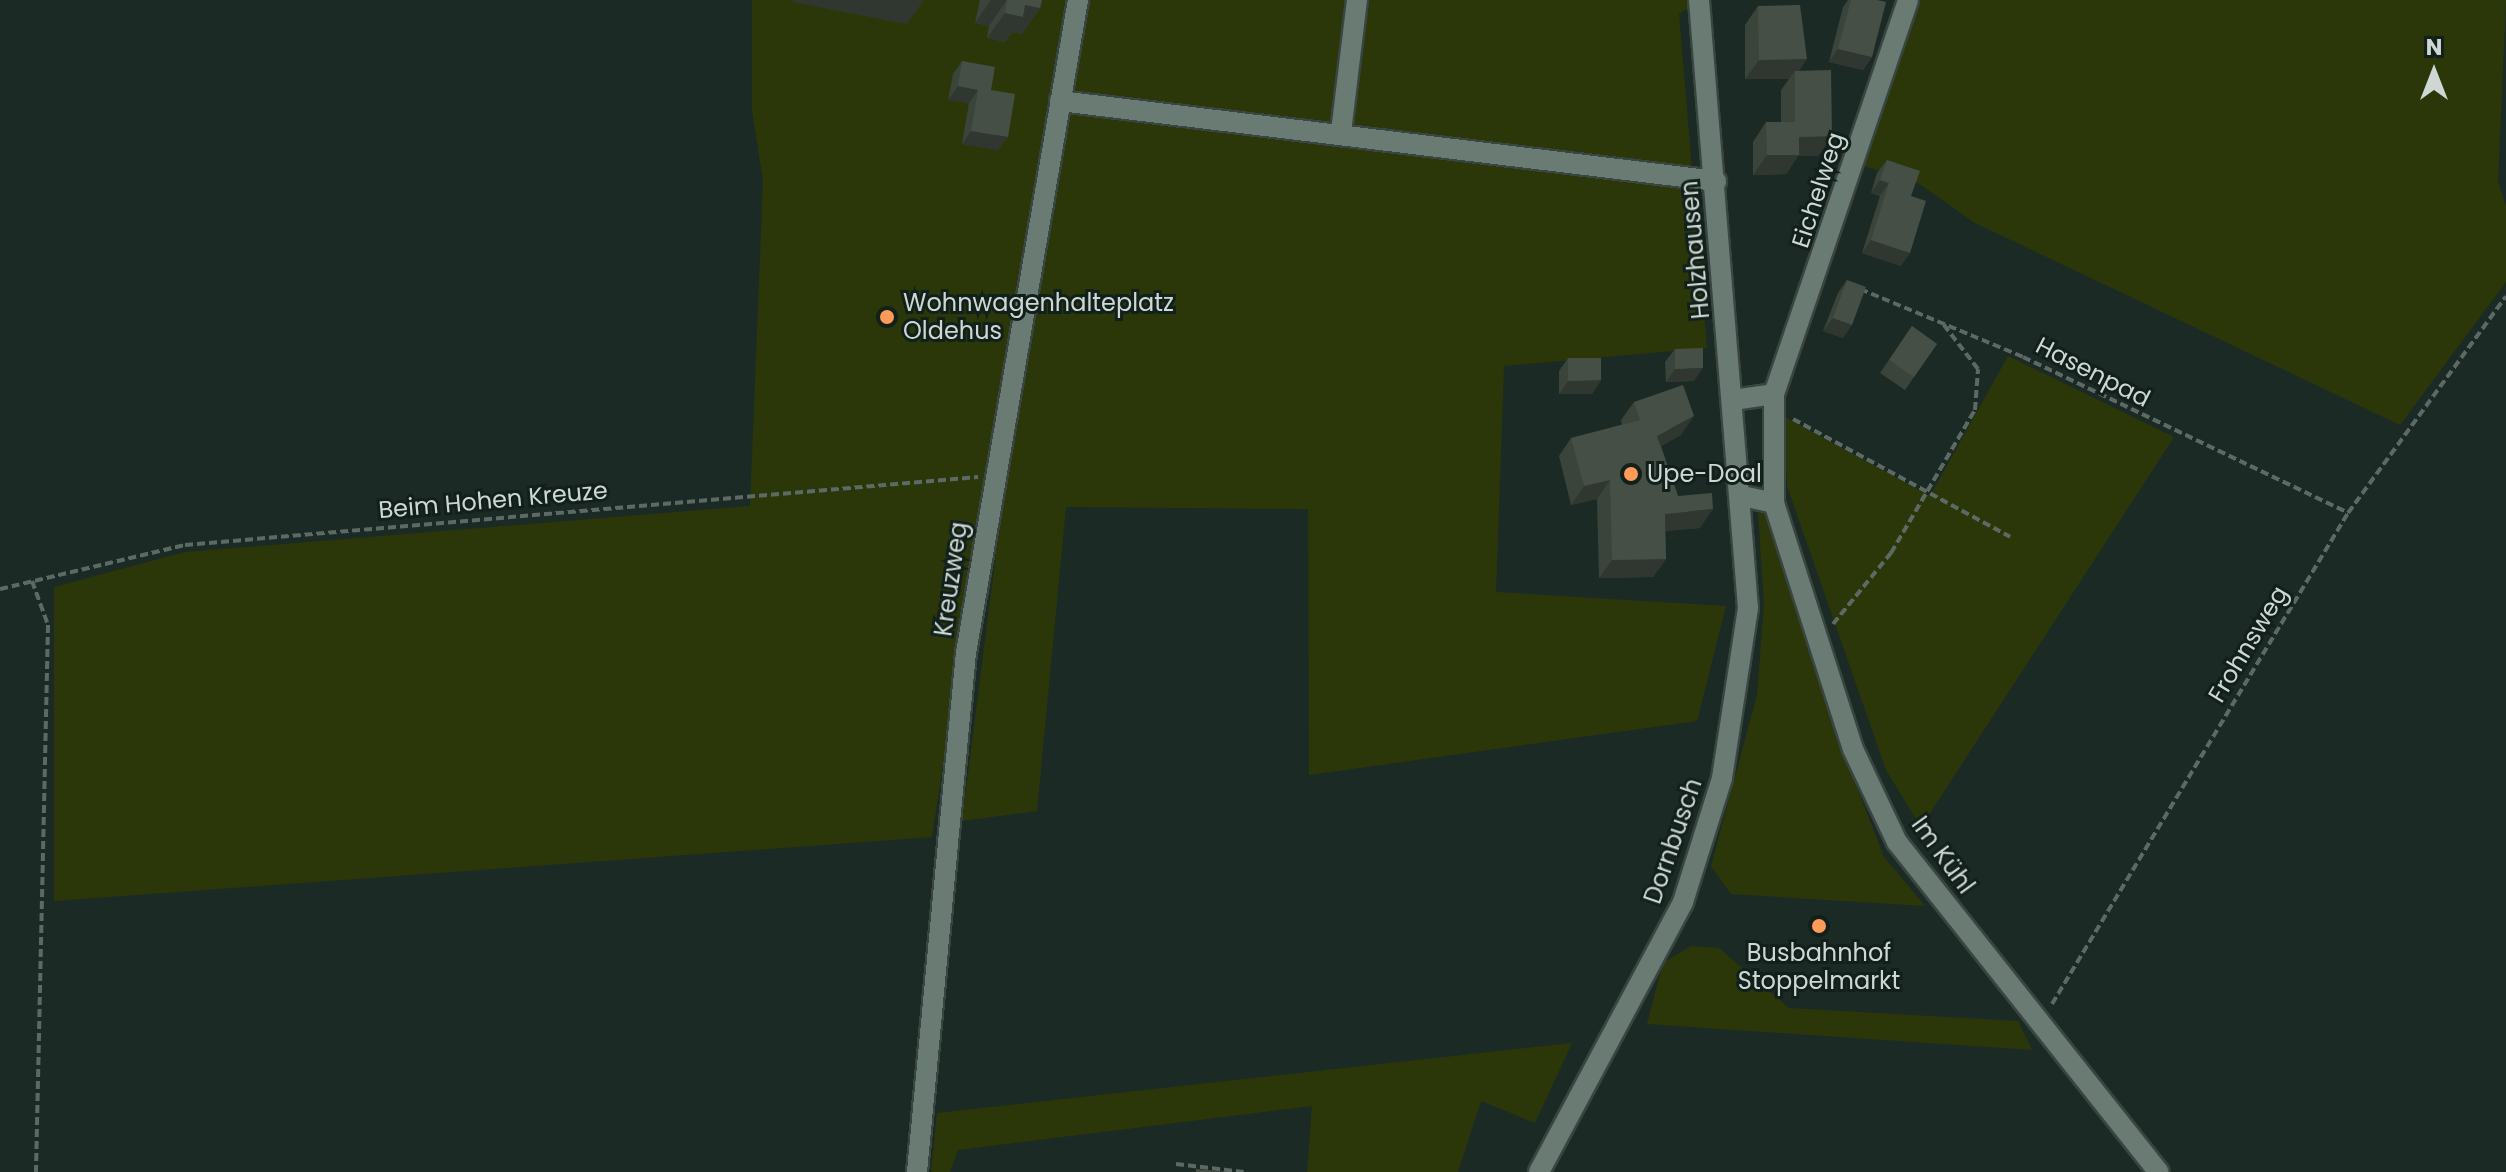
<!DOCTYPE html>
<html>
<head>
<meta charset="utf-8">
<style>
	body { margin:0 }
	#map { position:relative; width:2506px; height:1172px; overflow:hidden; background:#1c2a25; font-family:Poppins,sans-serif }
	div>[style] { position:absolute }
	.green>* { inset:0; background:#2c3709 }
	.path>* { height:4px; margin-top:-2px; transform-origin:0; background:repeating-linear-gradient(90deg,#5c6964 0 8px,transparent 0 12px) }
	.roads { filter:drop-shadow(2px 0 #394541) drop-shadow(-2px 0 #394541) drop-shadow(0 2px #394541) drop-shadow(0 -2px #394541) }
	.minor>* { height:20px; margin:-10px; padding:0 10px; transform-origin:10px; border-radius:10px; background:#6a7b74 }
	.tertiary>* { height:20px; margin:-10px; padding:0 10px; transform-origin:10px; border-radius:10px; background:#6a7b74 }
	.wall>* { inset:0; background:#3b443b }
	.shaded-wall>* { inset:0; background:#303730 }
	.building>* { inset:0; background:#454f45 }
	.dots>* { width:22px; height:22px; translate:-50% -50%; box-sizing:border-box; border:4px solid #12201b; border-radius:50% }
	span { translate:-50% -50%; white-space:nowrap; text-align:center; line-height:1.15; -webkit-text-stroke:6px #12201b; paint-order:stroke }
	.street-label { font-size:24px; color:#ced7d3 }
	.poi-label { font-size:24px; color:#ced7d3 }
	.left { translate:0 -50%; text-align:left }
	.north { position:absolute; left:2394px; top:32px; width:80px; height:80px; -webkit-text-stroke:6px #12201b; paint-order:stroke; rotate:0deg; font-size:22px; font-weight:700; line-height:32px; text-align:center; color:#ced7d3 }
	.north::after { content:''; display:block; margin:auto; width:28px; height:36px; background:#ced7d3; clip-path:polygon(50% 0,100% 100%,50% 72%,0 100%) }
</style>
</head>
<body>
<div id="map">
	<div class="green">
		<div style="clip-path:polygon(752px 0,1702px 0,1679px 14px,1707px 348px,1504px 366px,1496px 592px,1726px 606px,1697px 721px,1309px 775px,1308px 509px,1066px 507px,1037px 811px,962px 821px,1005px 483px,985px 486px,932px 837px,54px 901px,54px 587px,185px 552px,750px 506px,763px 181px,752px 110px)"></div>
		<div style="clip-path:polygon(1916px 0,2506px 0,2498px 181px,2506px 206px,2506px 282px,2400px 425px,1975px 223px,1918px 183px,1861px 165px)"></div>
		<div style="clip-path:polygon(2008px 356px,2174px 437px,1921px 827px,1886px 770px,1787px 486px,1783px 416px,1930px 496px)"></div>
		<div style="clip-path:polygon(1770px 512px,1847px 762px,1884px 857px,1925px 906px,1731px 894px,1711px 866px,1757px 695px,1764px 604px,1758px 513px)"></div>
		<div style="clip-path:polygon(1691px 946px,1719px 948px,1789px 1008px,2018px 1021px,2032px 1050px,1647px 1024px,1663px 963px)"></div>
		<div style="clip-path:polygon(1572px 1043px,1535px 1123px,1481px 1101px,1458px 1172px,1307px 1172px,1312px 1106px,958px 1150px,950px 1172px,931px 1172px,937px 1113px)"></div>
	</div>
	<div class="path">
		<div style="left:1860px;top:289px;width:177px;rotate:22.6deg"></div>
		<div style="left:2023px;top:357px;width:361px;rotate:25.6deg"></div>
		<div style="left:1793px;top:419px;width:247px;rotate:28.5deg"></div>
		<div style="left:32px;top:581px;width:47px;rotate:70deg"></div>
		<div style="left:48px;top:625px;width:547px;rotate:91.26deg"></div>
		<div style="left:0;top:589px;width:190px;rotate:-13.4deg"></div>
		<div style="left:185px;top:545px;width:796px;rotate:-4.9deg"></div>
		<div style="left:1833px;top:624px;width:92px;rotate:-50.8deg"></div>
		<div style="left:1891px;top:553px;width:166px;rotate:-59.6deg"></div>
		<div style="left:1975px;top:410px;width:41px;rotate:-85.8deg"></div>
		<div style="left:1978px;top:369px;width:56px;rotate:-127.7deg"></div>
		<div style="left:2052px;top:1004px;width:573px;rotate:-58.92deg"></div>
		<div style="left:2348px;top:513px;width:268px;rotate:-53.9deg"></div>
		<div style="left:1176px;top:1164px;width:68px;rotate:6.7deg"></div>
	</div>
	<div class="roads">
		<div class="minor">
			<div style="left:1060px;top:101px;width:661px;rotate:6.95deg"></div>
			<div style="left:1341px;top:132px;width:133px;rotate:-83.1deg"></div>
			<div style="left:1733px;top:400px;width:41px;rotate:-8.3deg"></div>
			<div style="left:1774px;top:394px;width:416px;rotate:-71.2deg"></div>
			<div style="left:1742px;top:496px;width:33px;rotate:12deg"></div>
			<div style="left:1774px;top:503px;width:258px;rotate:72.2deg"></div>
			<div style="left:1853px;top:749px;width:103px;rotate:64.7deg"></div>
			<div style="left:1897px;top:842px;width:421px;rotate:51.6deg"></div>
			<div style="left:1774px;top:503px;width:109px;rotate:-90deg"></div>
			<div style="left:917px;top:1172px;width:521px;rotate:-84.61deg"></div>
			<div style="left:966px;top:653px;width:663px;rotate:-80.27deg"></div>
		</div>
		<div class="tertiary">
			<div style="left:1539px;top:1172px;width:306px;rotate:-61.9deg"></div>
			<div style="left:1683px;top:902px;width:130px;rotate:-72.5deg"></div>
			<div style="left:1722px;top:778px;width:172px;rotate:-81.3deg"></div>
			<div style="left:1748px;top:608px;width:610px;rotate:-94.61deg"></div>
		</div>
	</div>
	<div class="wall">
		<div style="clip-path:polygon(980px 0,1042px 0,1040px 8px,1022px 34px,1012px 32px,1005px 42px,987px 38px,989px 26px,975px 23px)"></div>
		<div style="clip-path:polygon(1848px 0,1877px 0,1872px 57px,1863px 70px,1829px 62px,1843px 7px)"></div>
		<div style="clip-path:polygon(1758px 6px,1799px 71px,1832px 136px,1818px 156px,1798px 156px,1786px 174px,1753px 175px,1753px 142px,1766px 122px,1781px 122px,1781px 90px,1789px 79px,1745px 79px,1745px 25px)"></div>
		<div style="clip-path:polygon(962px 61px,991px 90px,998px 150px,962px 144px,969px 103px,948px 100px,953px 74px)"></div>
		<div style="clip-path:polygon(1887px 160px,1911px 196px,1901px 266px,1862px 253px,1880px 196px,1871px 193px,1877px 173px)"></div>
		<div style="clip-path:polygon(1847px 280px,1843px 338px,1823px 331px,1838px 293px)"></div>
		<div style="clip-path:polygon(1912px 326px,1937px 344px,1905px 390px,1880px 373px)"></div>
		<div style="clip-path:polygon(1675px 349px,1694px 381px,1666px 382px,1665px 362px)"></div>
		<div style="clip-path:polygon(1568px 358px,1601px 380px,1592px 394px,1559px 394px,1559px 371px)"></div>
		<div style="clip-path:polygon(1634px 402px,1681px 435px,1661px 446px,1678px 496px,1700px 528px,1665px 531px,1666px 559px,1653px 577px,1599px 578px,1597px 499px,1571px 505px,1559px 456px,1571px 438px,1622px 425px,1621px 420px)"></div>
	</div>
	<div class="shaded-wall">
		<div style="clip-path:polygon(794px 0,924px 0,907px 24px,792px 2px)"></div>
		<div style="clip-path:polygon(991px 0,1007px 0,989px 26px,975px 23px)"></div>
		<div style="clip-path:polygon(1025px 5px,1040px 8px,1022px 34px,1012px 32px,1005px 42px,987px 38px,1005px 13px)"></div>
		<div style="clip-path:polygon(1838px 49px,1872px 57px,1863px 70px,1829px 62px)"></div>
		<div style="clip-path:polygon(1807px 59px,1795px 77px,1795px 71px,1789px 79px,1745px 79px,1759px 60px)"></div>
		<div style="clip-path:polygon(958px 86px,978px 90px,969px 103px,948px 100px)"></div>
		<div style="clip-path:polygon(971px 131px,1008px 137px,998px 150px,962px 144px)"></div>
		<div style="clip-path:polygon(1832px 136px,1818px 156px,1798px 156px,1786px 174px,1753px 175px,1767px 155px,1799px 137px)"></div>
		<div style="clip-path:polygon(1880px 180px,1889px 183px,1880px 196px,1871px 193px)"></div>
		<div style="clip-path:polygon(1871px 240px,1910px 253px,1901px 266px,1862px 253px)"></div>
		<div style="clip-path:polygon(1833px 318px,1852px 325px,1843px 338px,1823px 331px)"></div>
		<div style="clip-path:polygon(1703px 368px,1694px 381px,1666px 382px,1675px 369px)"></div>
		<div style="clip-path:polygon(1601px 380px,1592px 394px,1559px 394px,1568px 381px)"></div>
		<div style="clip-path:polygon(1694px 416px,1681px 435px,1645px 454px,1657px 436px)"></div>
		<div style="clip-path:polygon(1610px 480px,1597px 499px,1571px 505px,1584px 486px)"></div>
		<div style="clip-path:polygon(1713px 509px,1700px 528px,1652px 532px,1665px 514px)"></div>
		<div style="clip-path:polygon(1666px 559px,1653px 577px,1599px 578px,1612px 560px)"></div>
	</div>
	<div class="building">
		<div style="clip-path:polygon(1006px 0,1042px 0,1040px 8px,1025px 5px,1023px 17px,1005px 13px,1007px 0)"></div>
		<div style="clip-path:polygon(1851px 0,1877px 0,1886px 2px,1872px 57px,1838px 49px)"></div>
		<div style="clip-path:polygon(1800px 5px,1807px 59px,1759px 60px,1758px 6px)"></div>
		<div style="clip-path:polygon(962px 61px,995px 67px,991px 90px,1015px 94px,1008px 137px,971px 131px,978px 90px,958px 86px)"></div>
		<div style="clip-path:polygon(1831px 70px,1832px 136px,1799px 137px,1799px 155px,1767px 155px,1766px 122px,1795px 122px,1795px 71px)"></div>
		<div style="clip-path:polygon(1887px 160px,1920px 171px,1911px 196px,1926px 201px,1910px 253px,1871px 240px,1889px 183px,1880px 180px)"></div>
		<div style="clip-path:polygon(1847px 280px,1866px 287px,1852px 325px,1833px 318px)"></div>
		<div style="clip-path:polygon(1912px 326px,1937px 344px,1914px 377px,1889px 360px)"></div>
		<div style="clip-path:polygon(1703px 348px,1703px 368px,1675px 369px,1675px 349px)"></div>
		<div style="clip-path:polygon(1568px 358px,1601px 358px,1601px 380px,1568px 381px)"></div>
		<div style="clip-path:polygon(1683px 385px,1694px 416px,1657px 436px,1678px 496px,1712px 493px,1713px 509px,1665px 514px,1666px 559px,1612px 560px,1610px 480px,1584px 486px,1571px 438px,1640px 420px,1634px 402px)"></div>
		<div style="clip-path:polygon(1196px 1169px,1225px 1172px,1196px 1172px)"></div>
	</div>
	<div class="dots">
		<div style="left:887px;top:317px;background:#fe9b59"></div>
		<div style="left:1631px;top:474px;background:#fe9b59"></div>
		<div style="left:1819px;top:926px;background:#fe9b59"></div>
	</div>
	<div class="street-label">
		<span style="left:1818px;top:190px;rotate:-72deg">Eichelweg</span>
		<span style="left:1695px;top:250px;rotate:-95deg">Holzhausen</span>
		<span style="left:2093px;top:372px;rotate:27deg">Hasenpad</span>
		<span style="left:493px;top:500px;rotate:-5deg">Beim Hohen Kreuze</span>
		<span style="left:951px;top:579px;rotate:-82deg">Kreuzweg</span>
		<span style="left:2248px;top:644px;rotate:-59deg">Frohnsweg</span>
		<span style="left:1673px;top:841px;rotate:-71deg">Dornbusch</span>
		<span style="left:1943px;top:855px;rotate:54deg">Im Kühl</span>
	</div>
	<div class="poi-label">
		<span class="left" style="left:903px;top:317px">Wohnwagenhalteplatz<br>Oldehus</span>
		<span class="left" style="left:1647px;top:474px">Upe-Doal</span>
		<span style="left:1819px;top:967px">Busbahnhof<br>Stoppelmarkt</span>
	</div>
	<div class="north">N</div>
</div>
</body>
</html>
